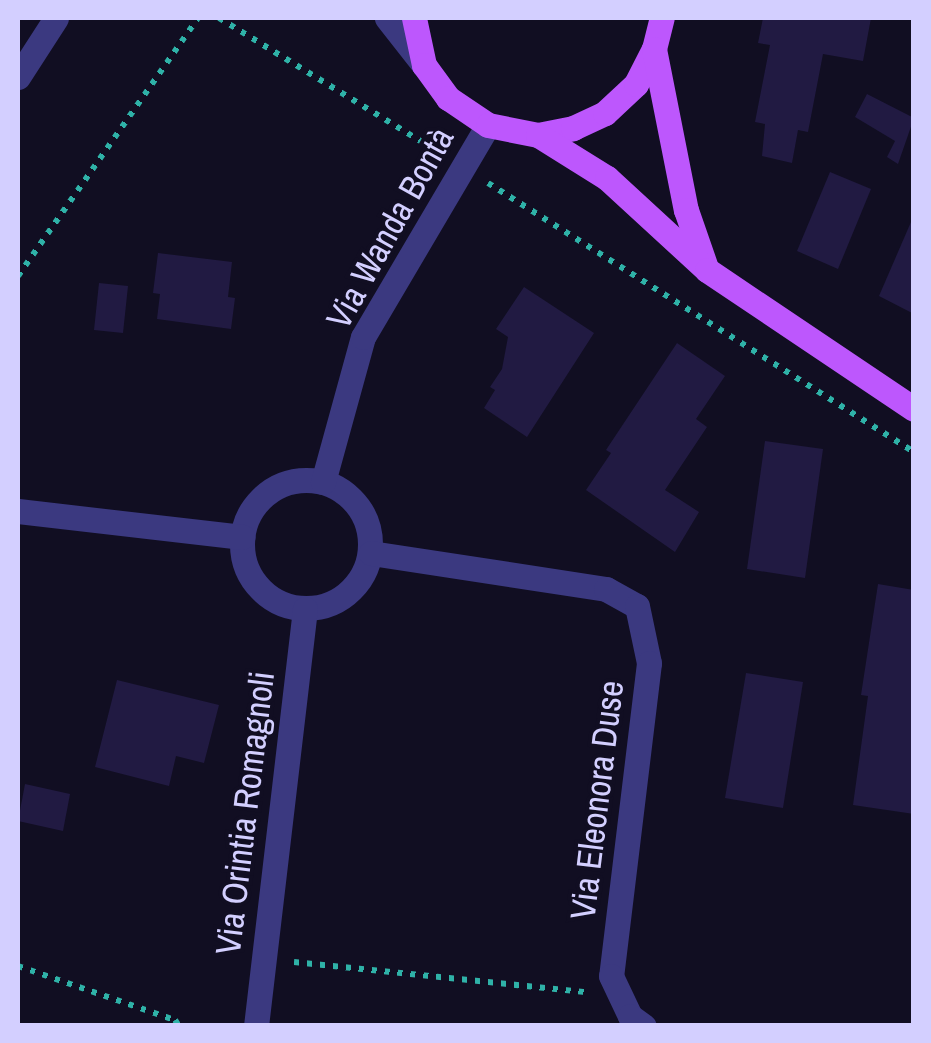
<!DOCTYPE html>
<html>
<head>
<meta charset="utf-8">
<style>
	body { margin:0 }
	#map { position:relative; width:931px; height:1043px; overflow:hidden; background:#110e22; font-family:"Archivo Narrow",sans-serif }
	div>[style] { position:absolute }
	.building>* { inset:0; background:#211a42 }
	.path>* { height:6px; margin-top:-3px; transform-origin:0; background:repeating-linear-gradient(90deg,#2fb2a8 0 5px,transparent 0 13px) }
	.minor>* { height:25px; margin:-12.5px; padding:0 12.5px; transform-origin:12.5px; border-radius:12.5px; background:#3b3980 }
	.minor>.ring { margin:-12.5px; padding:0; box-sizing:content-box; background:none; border:25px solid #3b3980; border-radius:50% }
	.major>* { height:25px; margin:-12.5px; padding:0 12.5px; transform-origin:12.5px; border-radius:12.5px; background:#bd57fd }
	span { translate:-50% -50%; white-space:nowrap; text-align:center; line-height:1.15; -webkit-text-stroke:8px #110e22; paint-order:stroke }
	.street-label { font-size:35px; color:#d3cfff }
	.frame { position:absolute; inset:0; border:20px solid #d3cfff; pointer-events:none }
</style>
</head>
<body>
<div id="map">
	<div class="building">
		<div style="clip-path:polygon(763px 18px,871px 18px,863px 61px,823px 54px,808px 132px,798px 130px,792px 163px,762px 156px,765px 124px,755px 122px,770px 45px,758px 43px)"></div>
		<div style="clip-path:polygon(867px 94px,914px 118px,898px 164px,887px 157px,895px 141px,855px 117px)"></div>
		<div style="clip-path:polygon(830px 172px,871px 189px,838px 269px,797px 251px)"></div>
		<div style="clip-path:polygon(914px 215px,914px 314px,879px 296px)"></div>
		<div style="clip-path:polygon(158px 253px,232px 262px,228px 297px,235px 298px,231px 329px,157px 319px,160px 294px,153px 293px)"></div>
		<div style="clip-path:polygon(99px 283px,128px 286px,123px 333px,94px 330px)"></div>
		<div style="clip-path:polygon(524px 287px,594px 333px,527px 437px,484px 408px,495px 390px,490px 387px,502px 369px,508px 337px,496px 329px)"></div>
		<div style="clip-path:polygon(677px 343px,725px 376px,696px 419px,707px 427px,665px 490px,699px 512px,675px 552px,586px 490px,611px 453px,606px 450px)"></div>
		<div style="clip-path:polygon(765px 441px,823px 449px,805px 578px,747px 569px)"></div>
		<div style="clip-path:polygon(878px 584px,914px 590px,914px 814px,853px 805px,868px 696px,861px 695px)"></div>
		<div style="clip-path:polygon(746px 673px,803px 682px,783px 808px,725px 798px)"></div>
		<div style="clip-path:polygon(117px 680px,219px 705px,204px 763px,176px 756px,169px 786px,95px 767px)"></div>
		<div style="clip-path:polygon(25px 784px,70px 794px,63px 831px,18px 821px)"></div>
	</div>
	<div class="path">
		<div style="left:219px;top:18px;width:259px;rotate:31.4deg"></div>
		<div style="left:488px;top:183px;width:504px;rotate:32.27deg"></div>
		<div style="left:18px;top:276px;width:315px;rotate:-55.1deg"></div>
		<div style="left:294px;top:962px;width:293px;rotate:5.9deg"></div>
		<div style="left:18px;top:966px;width:166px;rotate:19deg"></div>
		<div style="left:175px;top:1020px;width:7px;rotate:56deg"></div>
	</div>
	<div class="minor">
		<div style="left:387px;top:18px;width:60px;rotate:51.8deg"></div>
		<div style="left:18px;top:77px;width:70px;rotate:-57.2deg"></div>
		<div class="ring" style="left:242px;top:480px;width:103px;height:103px"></div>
		<div style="left:323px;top:482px;width:150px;rotate:-74.6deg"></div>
		<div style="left:363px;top:337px;width:246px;rotate:-59.5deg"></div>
		<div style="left:18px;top:511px;width:226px;rotate:6.6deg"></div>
		<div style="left:371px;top:553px;width:238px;rotate:8.7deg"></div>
		<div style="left:606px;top:589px;width:35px;rotate:29deg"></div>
		<div style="left:637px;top:606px;width:58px;rotate:78.1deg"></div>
		<div style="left:649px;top:663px;width:315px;rotate:96.9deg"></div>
		<div style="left:611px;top:976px;width:44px;rotate:64.6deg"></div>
		<div style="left:630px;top:1016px;width:17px;rotate:36deg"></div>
		<div style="left:256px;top:1026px;width:420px;rotate:-83.3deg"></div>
	</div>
	<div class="major">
		<div style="left:414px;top:18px;width:48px;rotate:78deg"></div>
		<div style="left:424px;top:65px;width:41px;rotate:54deg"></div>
		<div style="left:448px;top:98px;width:48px;rotate:34deg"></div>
		<div style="left:488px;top:125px;width:51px;rotate:11.3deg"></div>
		<div style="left:538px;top:135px;width:36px;rotate:-11deg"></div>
		<div style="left:573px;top:128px;width:35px;rotate:-25deg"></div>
		<div style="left:605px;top:113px;width:42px;rotate:-43.1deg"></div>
		<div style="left:636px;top:84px;width:39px;rotate:-63deg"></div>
		<div style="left:654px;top:49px;width:32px;rotate:-76deg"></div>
		<div style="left:654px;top:49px;width:164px;rotate:78.8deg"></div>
		<div style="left:686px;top:210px;width:58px;rotate:70.9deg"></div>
		<div style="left:538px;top:135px;width:81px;rotate:31.9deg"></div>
		<div style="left:607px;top:178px;width:136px;rotate:42.6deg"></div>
		<div style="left:707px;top:270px;width:249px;rotate:33.9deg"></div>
	</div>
	<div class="street-label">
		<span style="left:390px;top:228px;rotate:-61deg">Via Wanda Bontà</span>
		<span style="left:597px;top:800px;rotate:-83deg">Via Eleonora Duse</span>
		<span style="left:245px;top:813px;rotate:-83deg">Via Orintia Romagnoli</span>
	</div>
	<div class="frame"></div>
</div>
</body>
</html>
